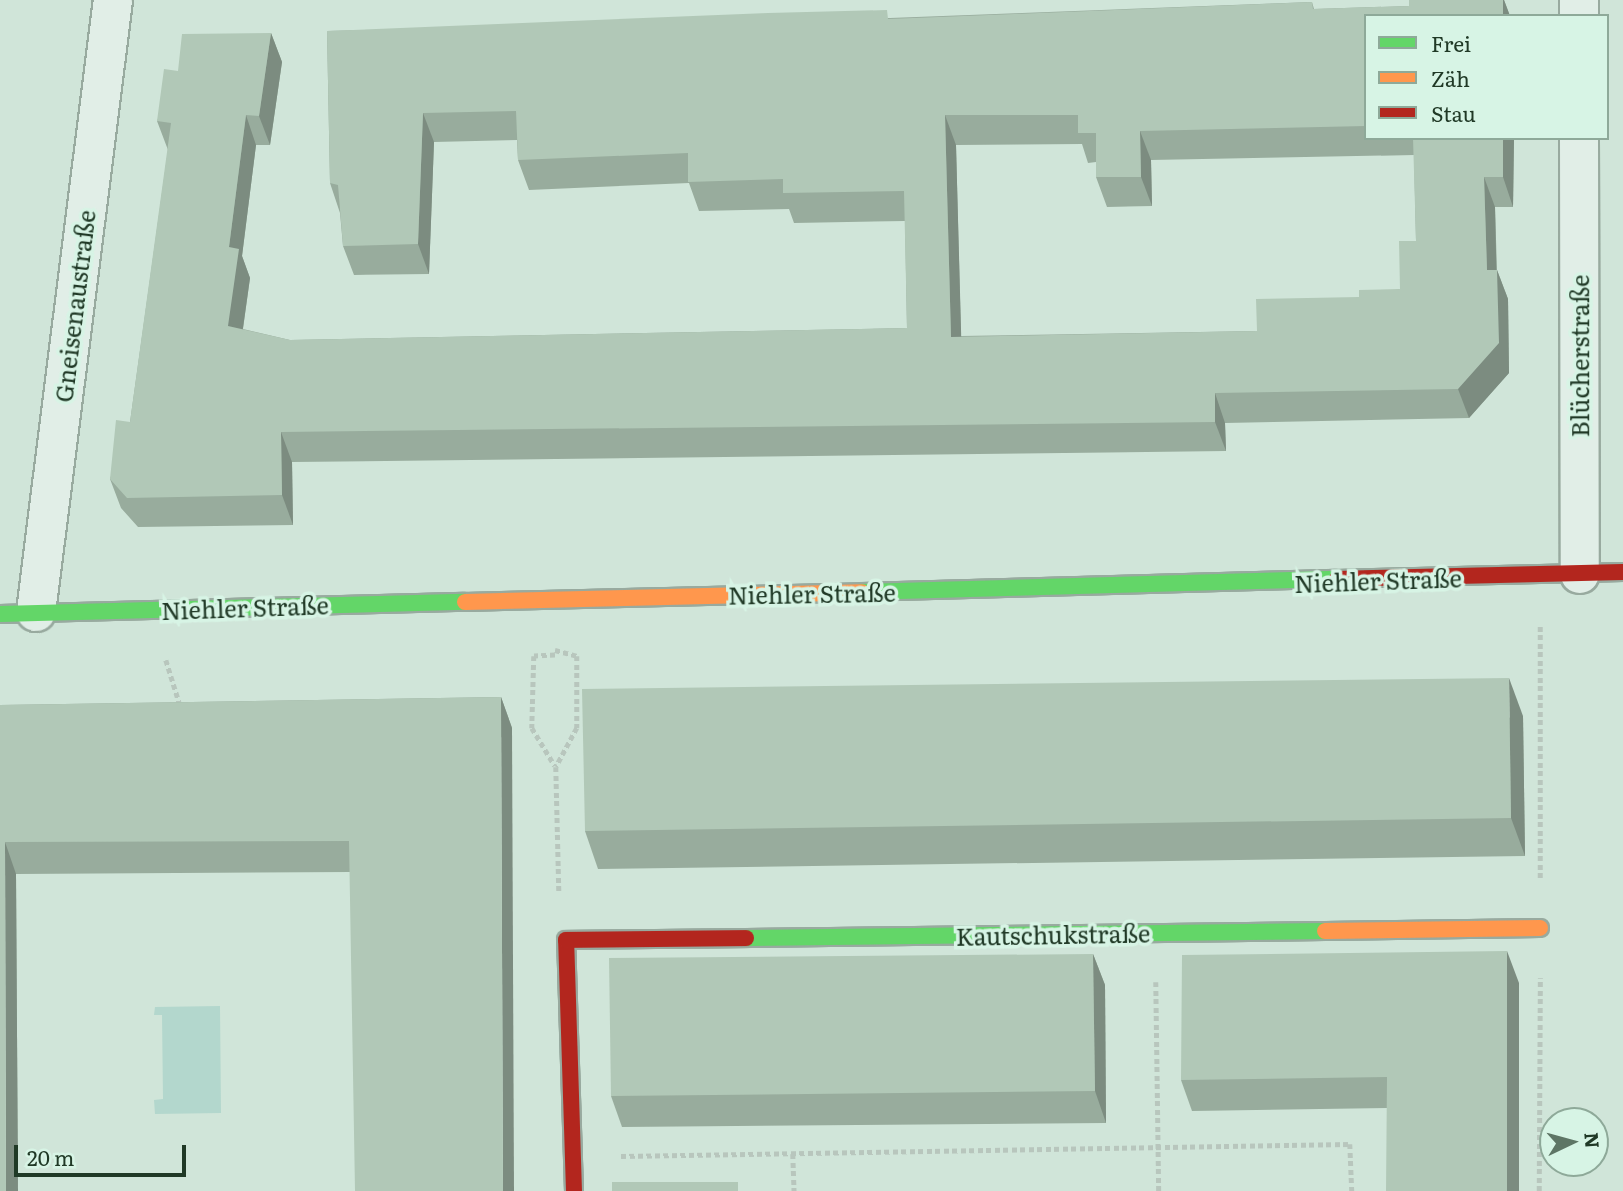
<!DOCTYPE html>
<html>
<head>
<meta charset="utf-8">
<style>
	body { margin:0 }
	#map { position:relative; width:1623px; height:1191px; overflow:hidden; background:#d0e5d9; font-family:Literata,serif }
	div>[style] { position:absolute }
	.green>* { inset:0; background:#b3d7cd }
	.path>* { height:4.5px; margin-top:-2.25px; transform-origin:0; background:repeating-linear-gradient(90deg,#b8c6bd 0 5px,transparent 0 8.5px) }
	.roads { filter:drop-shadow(2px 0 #98aa9f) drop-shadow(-2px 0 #98aa9f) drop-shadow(0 2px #98aa9f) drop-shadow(0 -2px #98aa9f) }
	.street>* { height:38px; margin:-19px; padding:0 19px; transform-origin:19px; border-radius:19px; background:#e1eee7 }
	.fast>* { height:16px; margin:-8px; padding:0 8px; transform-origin:8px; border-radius:8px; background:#63d668 }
	.slow>* { height:16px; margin:-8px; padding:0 8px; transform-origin:8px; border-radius:8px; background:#ff974d }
	.jam>* { height:16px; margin:-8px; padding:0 8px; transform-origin:8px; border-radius:8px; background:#b3261e }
	.wall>* { inset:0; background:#98ac9d }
	.shaded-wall>* { inset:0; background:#7c8c80 }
	.building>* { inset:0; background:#b1c8b7 }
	span { translate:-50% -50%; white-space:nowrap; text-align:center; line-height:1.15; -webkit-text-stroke:7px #d7f4e5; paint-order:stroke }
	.street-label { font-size:24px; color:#203926 }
	.legend { position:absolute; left:1364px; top:14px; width:245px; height:126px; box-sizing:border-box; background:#d7f4e5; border:2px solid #8ea999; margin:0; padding:9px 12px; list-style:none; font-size:21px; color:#203926 }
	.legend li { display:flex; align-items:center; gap:14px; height:35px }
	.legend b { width:35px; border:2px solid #8ea999 }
	.north { position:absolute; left:1539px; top:1107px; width:70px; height:70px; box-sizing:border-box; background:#d7f4e5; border:2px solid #8ea999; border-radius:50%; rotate:85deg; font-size:19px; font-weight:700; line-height:28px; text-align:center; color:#203926 }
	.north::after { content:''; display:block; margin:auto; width:24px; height:32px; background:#5e7565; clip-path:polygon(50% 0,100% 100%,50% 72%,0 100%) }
	.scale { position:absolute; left:14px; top:1145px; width:172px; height:32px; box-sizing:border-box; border:4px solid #203926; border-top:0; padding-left:9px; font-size:21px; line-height:24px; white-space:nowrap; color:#203926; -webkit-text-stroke:5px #d7f4e5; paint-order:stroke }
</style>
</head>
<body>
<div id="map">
	<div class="green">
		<div style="clip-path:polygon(220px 1006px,221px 1113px,155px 1114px,154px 1100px,163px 1099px,162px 1015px,154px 1015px,155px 1007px)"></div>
	</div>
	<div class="path">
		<div style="left:555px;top:650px;width:23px;rotate:15deg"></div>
		<div style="left:577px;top:656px;width:72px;rotate:90deg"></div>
		<div style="left:577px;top:728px;width:44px;rotate:118.3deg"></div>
		<div style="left:556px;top:767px;width:124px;rotate:88.6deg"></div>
		<div style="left:555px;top:655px;width:21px;rotate:177deg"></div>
		<div style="left:534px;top:656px;width:72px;rotate:91.6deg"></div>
		<div style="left:532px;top:728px;width:44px;rotate:58.8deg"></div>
		<div style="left:166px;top:660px;width:47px;rotate:72.7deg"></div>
		<div style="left:1540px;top:878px;width:254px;rotate:-90deg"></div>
		<div style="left:1156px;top:982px;width:209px;rotate:89.2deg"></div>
		<div style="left:793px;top:1154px;width:37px;rotate:88deg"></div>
		<div style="left:621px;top:1156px;width:729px;rotate:-0.94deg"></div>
		<div style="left:1350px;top:1144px;width:47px;rotate:87.6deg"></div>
		<div style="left:1539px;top:1191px;width:213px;rotate:-89.7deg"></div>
	</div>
	<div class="roads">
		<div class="street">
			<div style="left:1579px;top:0;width:16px;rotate:90deg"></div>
			<div style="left:1579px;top:138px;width:436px;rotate:89.9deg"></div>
			<div style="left:36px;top:612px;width:617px;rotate:-82.83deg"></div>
		</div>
		<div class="fast">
			<div style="left:862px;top:592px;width:475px;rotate:-1.6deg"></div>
			<div style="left:0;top:614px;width:465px;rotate:-1.5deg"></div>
			<div style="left:746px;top:938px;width:579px;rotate:-0.69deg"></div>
		</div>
		<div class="slow">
			<div style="left:465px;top:602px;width:397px;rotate:-1.4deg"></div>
			<div style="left:1325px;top:931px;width:215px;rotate:-0.8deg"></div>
		</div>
		<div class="jam">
			<div style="left:1337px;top:579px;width:286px;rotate:-1.4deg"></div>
			<div style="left:574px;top:1191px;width:251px;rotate:-91.8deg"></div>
			<div style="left:566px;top:940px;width:180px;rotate:-0.6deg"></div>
		</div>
	</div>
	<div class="wall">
		<div style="clip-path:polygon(evenodd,1504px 0,1510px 16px,1366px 16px,1366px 138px,1514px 138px,1513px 207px,1495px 207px,1497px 270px,1508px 299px,1509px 373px,1469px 418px,1225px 423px,1226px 451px,292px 462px,293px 525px,138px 527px,121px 508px,110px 479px,130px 422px,168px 150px,157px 121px,178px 71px,271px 33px,282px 62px,270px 145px,256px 145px,242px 256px,250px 278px,243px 329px,290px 340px,907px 328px,905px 221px,794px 223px,789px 209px,699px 211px,689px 183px,529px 190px,518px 160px,517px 140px,434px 142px,429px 274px,354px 275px,343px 246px,340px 213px,330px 183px,327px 31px,890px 18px,1312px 2px,1314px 9px,1409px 6px,1504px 0,1082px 144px,1088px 163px,1096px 162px,1096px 177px,1107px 207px,1152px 206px,1151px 160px,1414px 155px,1416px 241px,1400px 289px,1359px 297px,1257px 331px,961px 336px,956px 145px,1082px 144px)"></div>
		<div style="clip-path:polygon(501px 697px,512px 728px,350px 872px,16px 874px,18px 1191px,0 705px)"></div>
		<div style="clip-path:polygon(1523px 716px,1525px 856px,598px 869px,585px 831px)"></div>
		<div style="clip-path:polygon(1093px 954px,1105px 985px,1106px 1123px,622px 1127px,611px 1096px)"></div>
		<div style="clip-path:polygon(1519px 983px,1387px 1108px,1192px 1111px,1181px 1080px)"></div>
	</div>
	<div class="shaded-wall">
		<div style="clip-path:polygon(1503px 0,1504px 0,1510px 16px,1503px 16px)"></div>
		<div style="clip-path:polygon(271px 33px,282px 62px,270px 145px,259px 116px)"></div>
		<div style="clip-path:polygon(423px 113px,434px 142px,429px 274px,418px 244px)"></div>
		<div style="clip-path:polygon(246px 115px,256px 145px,242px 256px,250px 278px,239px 356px,228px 326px,229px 247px)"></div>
		<div style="clip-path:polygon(945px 115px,956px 145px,962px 366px,951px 337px)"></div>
		<div style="clip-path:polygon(1140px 131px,1151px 160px,1152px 206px,1141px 177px)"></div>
		<div style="clip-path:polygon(1503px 138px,1514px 138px,1513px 207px,1503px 177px)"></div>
		<div style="clip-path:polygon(1484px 177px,1495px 207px,1497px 299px,1487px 270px)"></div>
		<div style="clip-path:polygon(1497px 270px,1508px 299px,1509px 373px,1469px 418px,1458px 389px)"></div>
		<div style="clip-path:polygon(1215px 393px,1225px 423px,1226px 451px,1215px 422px)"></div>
		<div style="clip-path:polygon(281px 432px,292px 462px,293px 525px,282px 495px)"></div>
		<div style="clip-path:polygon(1509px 678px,1523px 716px,1525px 856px,1511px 818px)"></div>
		<div style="clip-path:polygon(501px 697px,512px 728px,514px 1191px,503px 1191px)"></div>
		<div style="clip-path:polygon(5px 842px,16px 874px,18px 1191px,6px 1191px)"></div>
		<div style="clip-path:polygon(1507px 951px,1519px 983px,1519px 1191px,1507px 1191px)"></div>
		<div style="clip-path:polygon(1093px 954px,1105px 985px,1106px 1123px,1095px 1091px)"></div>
	</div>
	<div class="building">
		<div style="clip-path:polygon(1409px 0,1503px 0,1503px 16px,1366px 16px,1366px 126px,1140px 131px,1141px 177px,1096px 177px,1096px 133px,1078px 133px,1078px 115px,945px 115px,951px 337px,1257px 331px,1256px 299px,1359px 297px,1359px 290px,1400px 289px,1399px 241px,1416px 241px,1413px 138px,1503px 138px,1503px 177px,1484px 177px,1487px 270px,1497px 270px,1499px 343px,1458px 389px,1215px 393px,1215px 422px,281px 432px,282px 495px,127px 498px,110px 479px,116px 420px,130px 422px,171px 123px,157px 121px,164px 69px,178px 71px,182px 34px,271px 33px,259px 116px,246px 115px,229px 247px,239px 249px,228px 326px,290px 340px,907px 328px,904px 191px,783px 193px,783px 179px,688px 182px,688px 153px,518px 160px,516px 111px,423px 113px,418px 244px,343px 246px,338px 185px,330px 183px,327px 31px,768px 13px,887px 10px,888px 19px,1312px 2px,1313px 9px,1409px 6px)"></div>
		<div style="clip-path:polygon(1509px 678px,1511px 818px,585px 831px,582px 689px)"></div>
		<div style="clip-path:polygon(501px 697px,503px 1191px,355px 1191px,349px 841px,5px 842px,6px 1191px,0 1191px,0 705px)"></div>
		<div style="clip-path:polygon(1507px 951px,1507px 1191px,1386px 1191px,1387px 1077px,1181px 1080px,1182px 955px)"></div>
		<div style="clip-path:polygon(1093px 954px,1095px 1091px,611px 1096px,609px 958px)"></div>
		<div style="clip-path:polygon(612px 1182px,738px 1182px,738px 1191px,612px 1191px)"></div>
	</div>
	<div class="street-label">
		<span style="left:74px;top:306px;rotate:-83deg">Gneisenaustraße</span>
		<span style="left:1579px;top:356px;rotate:-90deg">Blücherstraße</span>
		<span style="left:1378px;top:580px;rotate:-2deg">Niehler Straße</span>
		<span style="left:812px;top:593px;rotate:-1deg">Niehler Straße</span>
		<span style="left:245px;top:607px;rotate:-2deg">Niehler Straße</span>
		<span style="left:1053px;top:934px;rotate:-1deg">Kautschukstraße</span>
	</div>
	<ul class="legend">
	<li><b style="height:9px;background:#63d668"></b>Frei</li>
	<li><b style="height:9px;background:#ff974d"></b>Zäh</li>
	<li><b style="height:9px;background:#b3261e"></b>Stau</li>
	</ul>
	<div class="north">N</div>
	<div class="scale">20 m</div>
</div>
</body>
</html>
